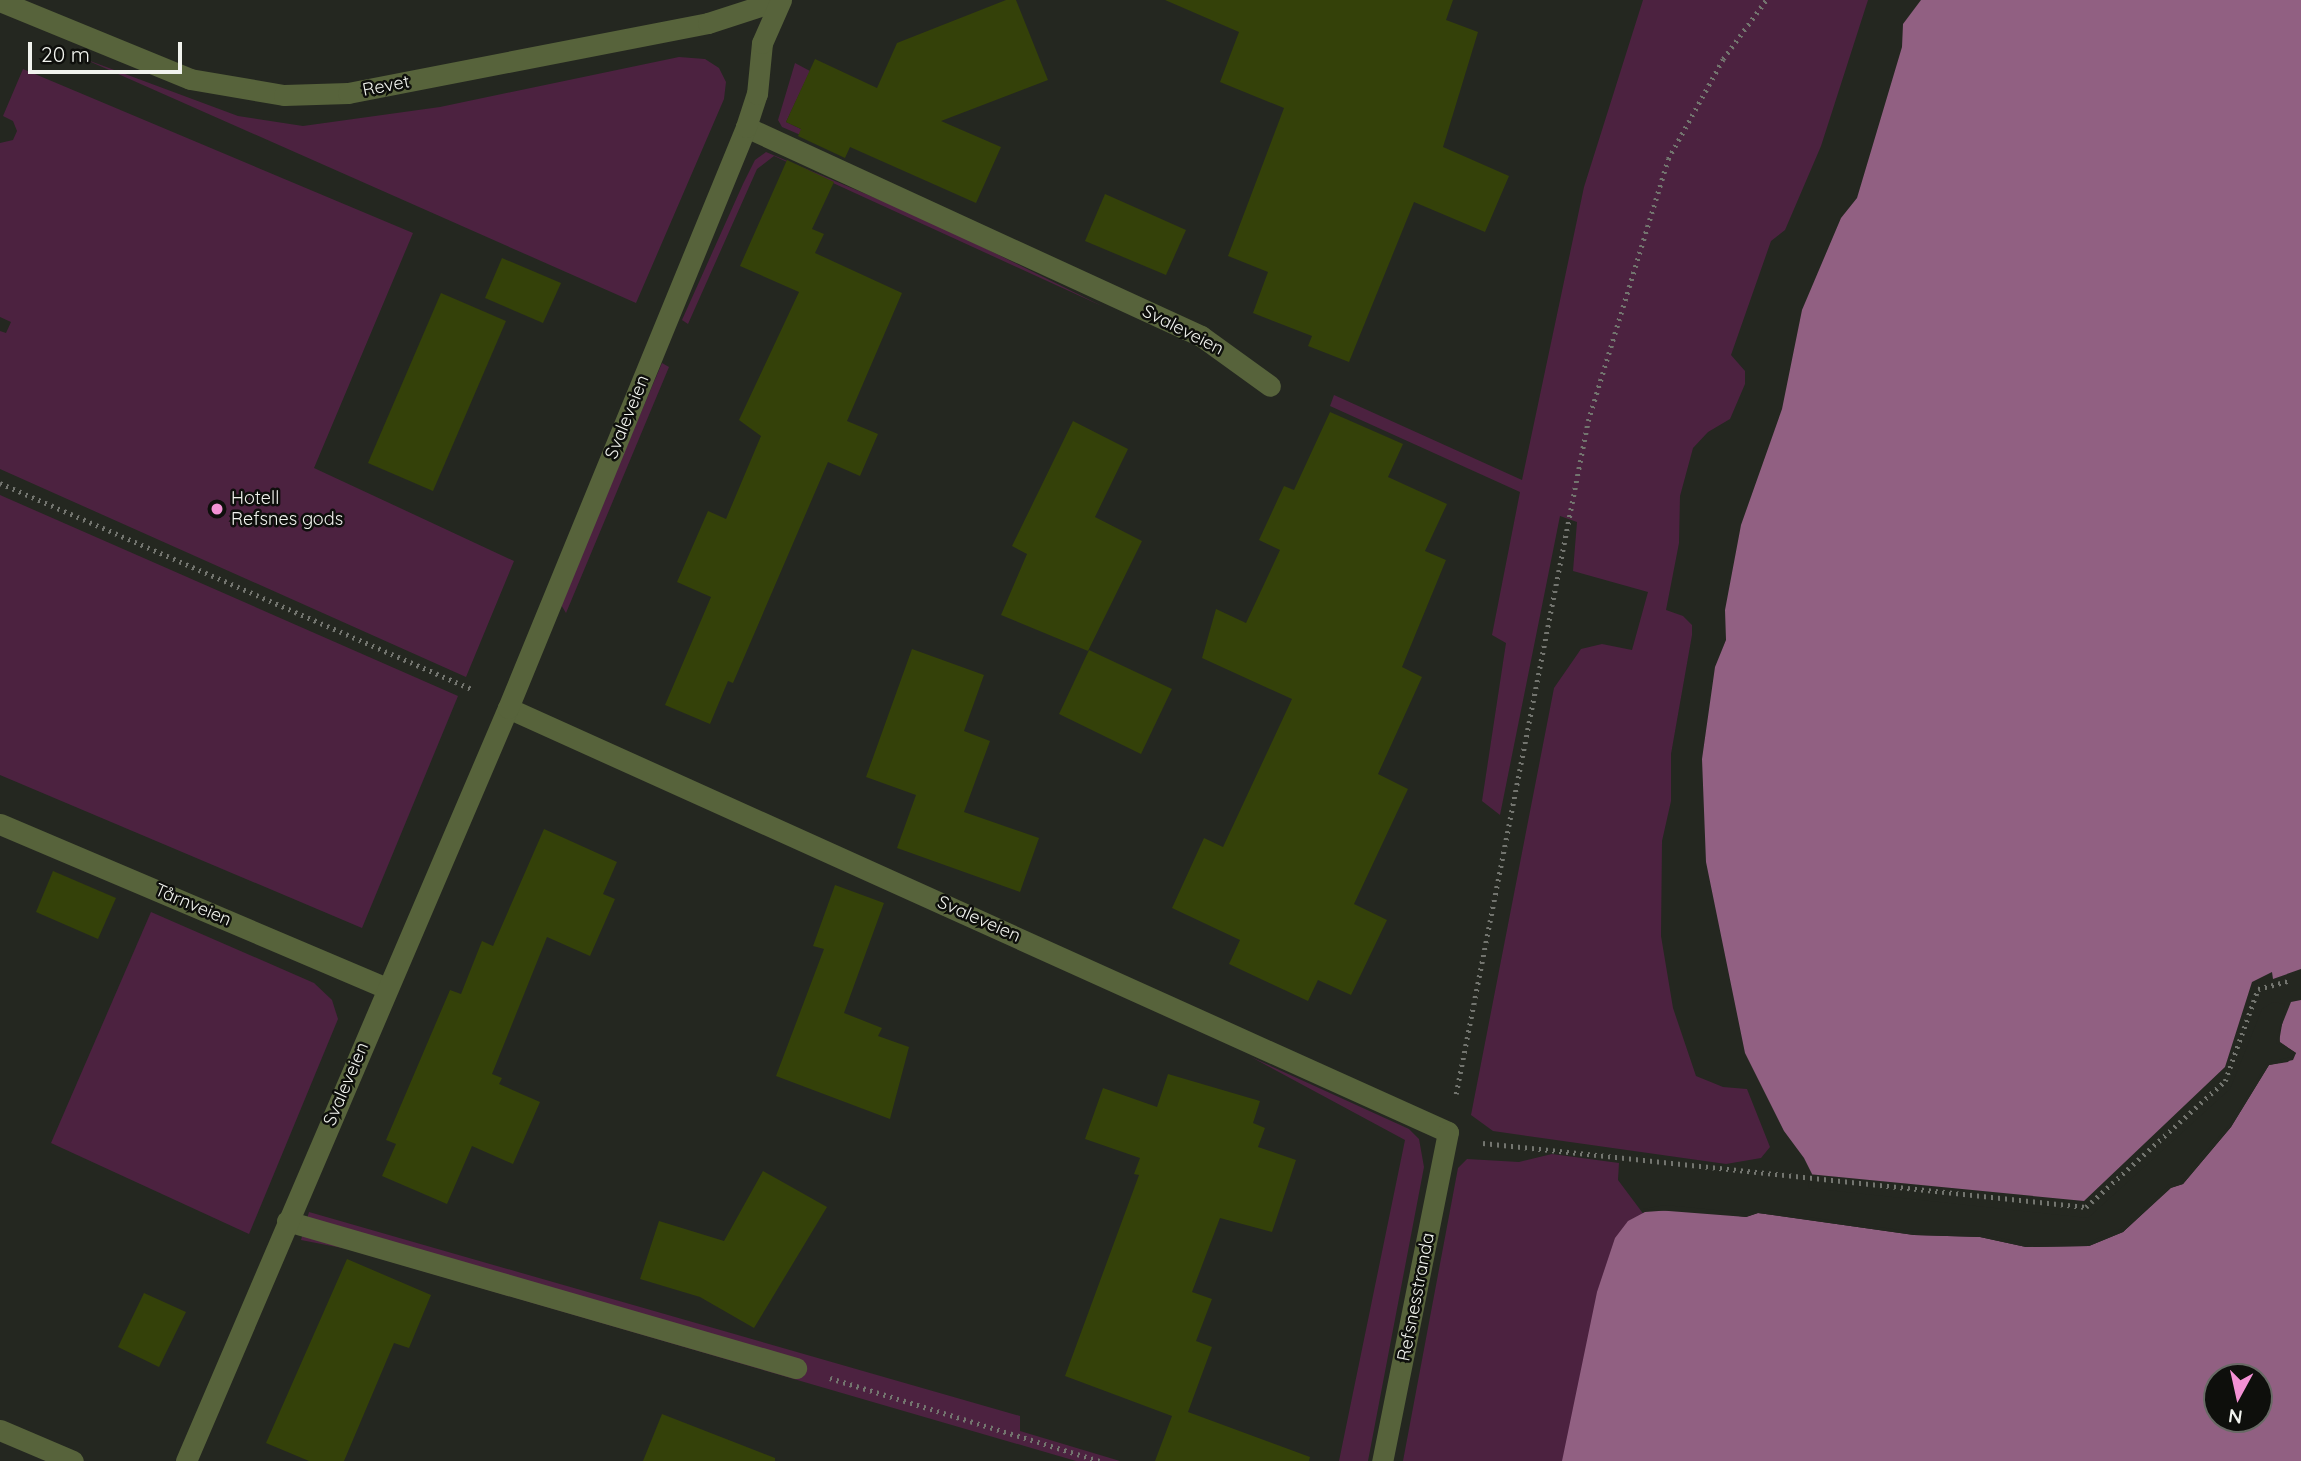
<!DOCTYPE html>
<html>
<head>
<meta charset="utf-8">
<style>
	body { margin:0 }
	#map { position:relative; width:2301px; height:1461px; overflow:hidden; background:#242720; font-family:Quicksand,sans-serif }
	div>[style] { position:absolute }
	.green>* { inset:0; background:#4c2240 }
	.water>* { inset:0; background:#916082 }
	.pier>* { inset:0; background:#242720 }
	.building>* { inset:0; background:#344109 }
	.path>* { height:4.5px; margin-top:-2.25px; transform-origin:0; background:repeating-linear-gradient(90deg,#73756f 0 2px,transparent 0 7px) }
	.lane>* { height:21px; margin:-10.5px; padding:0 10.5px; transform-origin:10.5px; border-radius:10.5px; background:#57633b }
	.street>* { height:21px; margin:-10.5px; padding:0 10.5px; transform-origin:10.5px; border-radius:10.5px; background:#57633b }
	.dots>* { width:19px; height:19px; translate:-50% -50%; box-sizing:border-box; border:4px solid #0e0f0c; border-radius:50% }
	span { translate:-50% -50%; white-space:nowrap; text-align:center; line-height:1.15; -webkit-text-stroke:5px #0e0f0c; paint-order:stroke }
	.street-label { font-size:18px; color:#f1f3ee }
	.poi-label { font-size:18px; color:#f1f3ee }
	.left { translate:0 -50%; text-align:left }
	.north { position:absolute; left:2203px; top:1363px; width:70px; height:70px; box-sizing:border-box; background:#0e0f0c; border:2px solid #696a66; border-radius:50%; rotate:188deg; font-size:19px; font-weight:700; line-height:28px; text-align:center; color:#f1f3ee }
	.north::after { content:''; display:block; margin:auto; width:24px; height:32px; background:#f391d5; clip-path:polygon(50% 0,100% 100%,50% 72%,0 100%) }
	.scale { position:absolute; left:28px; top:42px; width:154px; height:32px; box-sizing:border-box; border:4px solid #f1f3ee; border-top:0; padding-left:9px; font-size:21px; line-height:24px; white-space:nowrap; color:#f1f3ee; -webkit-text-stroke:5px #0e0f0c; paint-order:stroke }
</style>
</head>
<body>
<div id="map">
	<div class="green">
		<div style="clip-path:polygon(1643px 0,1868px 0,1821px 146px,1785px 230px,1771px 241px,1731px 355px,1745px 371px,1745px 384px,1730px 419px,1708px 432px,1693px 448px,1680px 496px,1679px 543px,1666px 610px,1683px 616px,1692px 625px,1692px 635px,1671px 754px,1671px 801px,1662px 841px,1661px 936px,1673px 1008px,1696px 1076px,1723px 1087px,1747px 1089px,1770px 1147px,1761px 1158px,1726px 1164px,1493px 1131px,1471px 1115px,1554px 688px,1581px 649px,1602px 644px,1632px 650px,1648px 592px,1573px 571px,1577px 522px,1560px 516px,1500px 815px,1482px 801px,1506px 643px,1492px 635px,1520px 492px,1330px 406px,1334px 395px,1522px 480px,1584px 187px)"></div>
		<div style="clip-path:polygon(679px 57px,705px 59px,719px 68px,726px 82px,724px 99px,636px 303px,82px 58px,238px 116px,303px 126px,440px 107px)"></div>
		<div style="clip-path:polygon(795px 63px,810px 71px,786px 122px,841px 148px,840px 152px,782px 127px,778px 120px)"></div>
		<div style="clip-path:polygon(23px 69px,413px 233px,314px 468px,514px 561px,466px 677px,0 469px,0 331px,6px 333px,11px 322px,0 317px,0 143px,13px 140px,17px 131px,13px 121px,3px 116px)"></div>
		<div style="clip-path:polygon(766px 152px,930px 221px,1104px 307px,774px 156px,757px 169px,688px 324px,682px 320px,743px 184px,755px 160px)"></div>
		<div style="clip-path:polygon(662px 363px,669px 367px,566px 613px,560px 603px)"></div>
		<div style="clip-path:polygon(0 495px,458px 696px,362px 928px,0 775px)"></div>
		<div style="clip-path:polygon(151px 912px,314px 983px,332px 1000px,338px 1019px,249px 1234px,51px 1143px)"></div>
		<div style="clip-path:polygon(1251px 1057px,1409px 1129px,1419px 1139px,1424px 1167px,1368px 1461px,1339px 1461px,1405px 1140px)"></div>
		<div style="clip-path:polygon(1552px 1154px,1619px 1163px,1618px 1180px,1828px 1461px,1403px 1461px,1458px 1168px,1467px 1159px,1519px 1162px)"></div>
		<div style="clip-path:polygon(309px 1212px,1020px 1416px,1020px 1431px,1120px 1461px,1076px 1461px,347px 1249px,301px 1240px)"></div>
	</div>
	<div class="water">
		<div style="clip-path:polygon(evenodd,1921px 0,2301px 0,2301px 1461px,1562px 1461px,1597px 1292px,1615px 1238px,1628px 1221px,1645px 1212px,1686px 1209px,1746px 1217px,1758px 1213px,1914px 1235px,1980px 1237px,2026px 1247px,2089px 1246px,2123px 1232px,2171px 1188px,2183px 1184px,2231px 1127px,2269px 1065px,2288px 1062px,2296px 1053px,2279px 1042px,2284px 1013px,2290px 1002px,2271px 998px,2259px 1006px,2237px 1070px,2086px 1214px,1810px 1185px,1812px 1174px,1804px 1158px,1784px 1131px,1745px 1053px,1706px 862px,1702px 759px,1715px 667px,1726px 640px,1725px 610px,1741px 525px,1782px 409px,1802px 310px,1841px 218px,1857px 198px,1902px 47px,1903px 24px,1921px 0,2217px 1377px,2259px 1377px,2259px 1419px,2217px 1419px,2217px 1377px)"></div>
	</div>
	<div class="pier">
		<div style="clip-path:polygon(2301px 969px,2301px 1000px,2291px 1002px,2279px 1032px,2280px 1042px,2296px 1053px,2293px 1060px,2269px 1065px,2231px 1127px,2183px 1184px,2170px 1188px,2123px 1232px,2089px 1246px,2026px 1247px,1980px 1237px,1914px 1235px,1758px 1213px,1746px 1217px,1643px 1209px,1665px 1205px,1746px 1213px,1758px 1210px,1914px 1232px,1981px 1233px,2026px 1244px,2088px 1242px,2121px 1229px,2168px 1185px,2181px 1181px,2229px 1125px,2267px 1063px,2291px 1057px,2291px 1051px,2276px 1043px,2285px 1004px,2273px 1002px,2262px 1009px,2230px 1089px,2088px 1218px,1809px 1188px,1808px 1174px,2084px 1201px,2225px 1067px,2252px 982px,2272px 972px,2273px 979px)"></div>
	</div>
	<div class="building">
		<div style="clip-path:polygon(1006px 0,1016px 0,1048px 80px,941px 121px,1001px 147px,976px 203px,850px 147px,845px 158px,798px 136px,801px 129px,786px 122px,815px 59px,877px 88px,897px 43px)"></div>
		<div style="clip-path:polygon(1165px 0,1453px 0,1446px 20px,1478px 32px,1443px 147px,1509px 176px,1485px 232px,1414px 202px,1349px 362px,1308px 346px,1312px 336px,1253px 313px,1268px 272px,1228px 256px,1284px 108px,1220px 82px,1239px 32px)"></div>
		<div style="clip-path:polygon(787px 160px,834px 182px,812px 229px,824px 234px,815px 253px,902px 293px,847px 421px,878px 434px,860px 476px,828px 462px,733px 683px,728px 681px,710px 724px,665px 705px,711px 597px,677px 582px,708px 511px,726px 519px,761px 436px,739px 420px,799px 292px,740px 266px)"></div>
		<div style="clip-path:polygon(1105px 194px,1186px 230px,1166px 275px,1085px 241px)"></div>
		<div style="clip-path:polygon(502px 258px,561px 283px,543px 323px,485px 298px)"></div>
		<div style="clip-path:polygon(441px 293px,506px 321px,433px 491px,368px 463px)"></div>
		<div style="clip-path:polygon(1330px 412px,1403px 444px,1388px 477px,1447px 504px,1425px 551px,1446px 560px,1402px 667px,1422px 677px,1378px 774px,1408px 789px,1354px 904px,1387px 920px,1351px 995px,1318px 980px,1308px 1001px,1229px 964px,1240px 940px,1172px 908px,1204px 838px,1223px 847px,1292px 699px,1202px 658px,1216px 609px,1246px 623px,1280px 550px,1259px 540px,1284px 486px,1294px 490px)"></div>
		<div style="clip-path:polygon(1073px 421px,1128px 449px,1095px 517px,1142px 541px,1088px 651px,1001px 615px,1027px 554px,1012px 546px)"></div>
		<div style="clip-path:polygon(912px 649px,984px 675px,964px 731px,990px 741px,964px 812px,1039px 838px,1020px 892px,897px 848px,916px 795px,866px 777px)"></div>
		<div style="clip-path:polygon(1089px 650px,1172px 689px,1141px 754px,1059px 714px)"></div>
		<div style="clip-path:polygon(544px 829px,617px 862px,603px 894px,615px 899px,590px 956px,547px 937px,492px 1074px,502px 1078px,499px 1084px,540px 1102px,513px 1164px,472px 1146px,447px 1204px,382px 1176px,396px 1144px,386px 1140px,450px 990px,461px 994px,482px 941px,493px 946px)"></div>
		<div style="clip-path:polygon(53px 871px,116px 898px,98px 939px,36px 912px)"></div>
		<div style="clip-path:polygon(835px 885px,884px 903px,844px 1013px,882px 1028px,878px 1036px,909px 1047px,890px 1119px,776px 1076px,824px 949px,813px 946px)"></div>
		<div style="clip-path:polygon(1168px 1074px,1260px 1101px,1253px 1123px,1265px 1128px,1258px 1147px,1296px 1160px,1272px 1232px,1220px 1218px,1192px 1292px,1212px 1299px,1196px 1341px,1212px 1347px,1188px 1412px,1310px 1457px,1309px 1461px,1155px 1461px,1172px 1416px,1065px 1376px,1139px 1175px,1134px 1174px,1140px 1158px,1085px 1139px,1103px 1088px,1157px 1107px)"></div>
		<div style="clip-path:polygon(763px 1171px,827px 1207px,754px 1328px,700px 1297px,640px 1279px,659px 1221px,724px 1241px)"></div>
		<div style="clip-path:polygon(347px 1259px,431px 1295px,409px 1348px,394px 1343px,344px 1461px,309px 1461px,266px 1443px)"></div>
		<div style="clip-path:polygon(144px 1293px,186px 1312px,159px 1367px,118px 1347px)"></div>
		<div style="clip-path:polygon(662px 1414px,775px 1458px,775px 1461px,643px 1461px)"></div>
	</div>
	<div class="path">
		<div style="left:0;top:483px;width:517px;rotate:23.59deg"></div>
		<div style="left:1456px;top:1094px;width:686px;rotate:-78.9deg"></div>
		<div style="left:1588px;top:421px;width:274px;rotate:-73deg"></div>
		<div style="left:1668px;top:159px;width:114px;rotate:-61.2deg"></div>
		<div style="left:1723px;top:59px;width:73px;rotate:-53.9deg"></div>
		<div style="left:1483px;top:1143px;width:606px;rotate:6.06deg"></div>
		<div style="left:2086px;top:1207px;width:188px;rotate:-42.2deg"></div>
		<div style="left:2225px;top:1081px;width:98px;rotate:-70.3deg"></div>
		<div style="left:2258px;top:989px;width:34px;rotate:-15deg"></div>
		<div style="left:830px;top:1378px;width:282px;rotate:17.1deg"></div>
	</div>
	<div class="lane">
		<div style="left:287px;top:1221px;width:530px;rotate:16.11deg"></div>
	</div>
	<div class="street">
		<div style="left:0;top:1px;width:205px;rotate:22.3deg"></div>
		<div style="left:190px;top:79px;width:95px;rotate:9.7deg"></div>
		<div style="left:284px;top:95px;width:64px;rotate:-1.8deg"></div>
		<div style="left:348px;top:93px;width:367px;rotate:-11deg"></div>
		<div style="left:708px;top:23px;width:75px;rotate:-17.9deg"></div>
		<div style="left:746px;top:127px;width:501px;rotate:24.67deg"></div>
		<div style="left:1201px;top:336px;width:85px;rotate:35.9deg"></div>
		<div style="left:508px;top:708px;width:1031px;rotate:24.28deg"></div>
		<div style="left:1448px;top:1132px;width:336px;rotate:101.3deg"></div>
		<div style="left:0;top:824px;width:419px;rotate:23deg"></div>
		<div style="left:0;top:1430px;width:79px;rotate:23deg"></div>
		<div style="left:186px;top:1461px;width:819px;rotate:-66.85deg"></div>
		<div style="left:508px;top:708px;width:628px;rotate:-67.72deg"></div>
		<div style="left:746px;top:127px;width:35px;rotate:-72deg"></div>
		<div style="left:757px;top:94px;width:51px;rotate:-84.4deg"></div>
		<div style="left:762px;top:43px;width:47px;rotate:-66.2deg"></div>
	</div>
	<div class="dots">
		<div style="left:217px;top:509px;background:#f391d5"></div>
	</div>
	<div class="street-label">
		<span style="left:386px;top:86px;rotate:-11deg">Revet</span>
		<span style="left:1183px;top:330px;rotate:27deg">Svaleveien</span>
		<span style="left:627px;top:417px;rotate:-68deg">Svaleveien</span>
		<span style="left:193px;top:905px;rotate:23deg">Tårnveien</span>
		<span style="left:979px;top:919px;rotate:24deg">Svaleveien</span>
		<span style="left:346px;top:1084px;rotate:-67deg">Svaleveien</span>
		<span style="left:1416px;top:1297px;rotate:-79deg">Refsnesstranda</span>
	</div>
	<div class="poi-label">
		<span class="left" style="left:231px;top:509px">Hotell<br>Refsnes gods</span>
	</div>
	<div class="north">N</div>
	<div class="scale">20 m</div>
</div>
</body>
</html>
